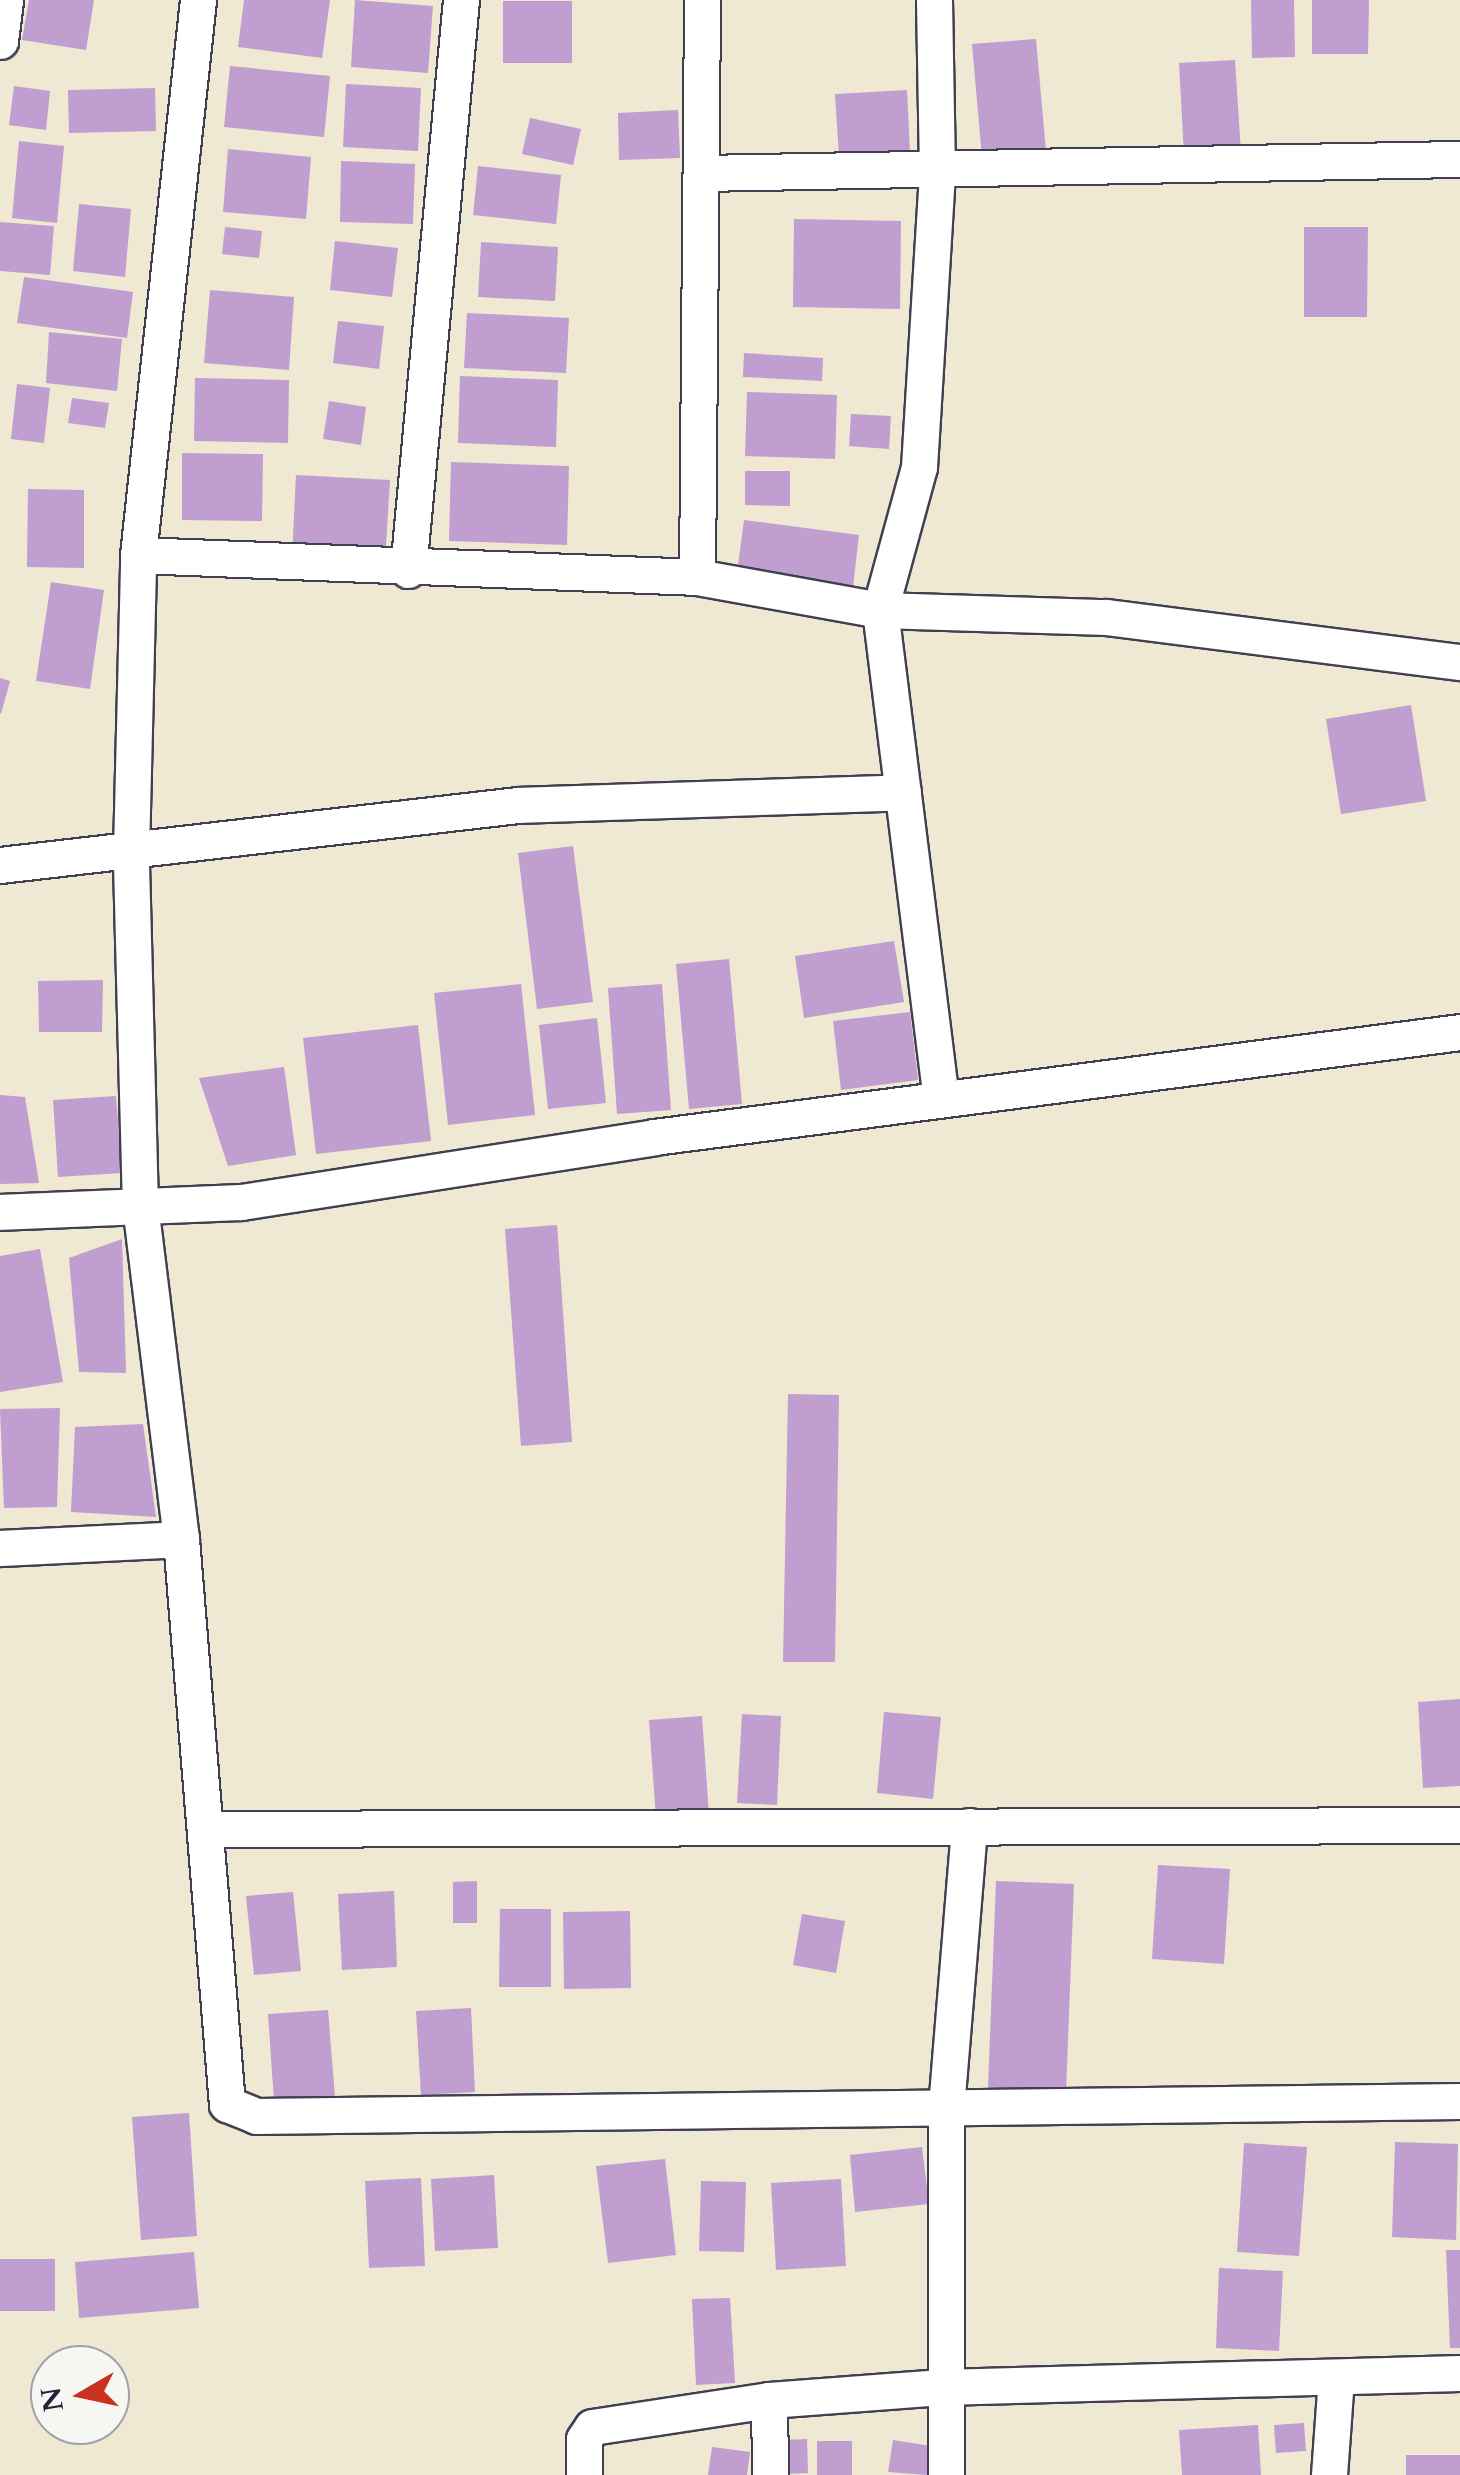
<!DOCTYPE html>
<html>
<head>
<meta charset="utf-8">
<style>
	body { margin:0 }
	#map { position:relative; width:1460px; height:2475px; overflow:hidden; background:#efe8d2; font-family:Cardo,serif }
	div>[style] { position:absolute }
	.building>* { inset:0; background:#c09ed0 }
	.roads { filter:drop-shadow(2px 0 #414052) drop-shadow(-2px 0 #414052) drop-shadow(0 2px #414052) drop-shadow(0 -2px #414052) }
	.minor>* { height:35px; margin:-17.5px; padding:0 17.5px; transform-origin:17.5px; border-radius:17.5px; background:#fff }
	span { translate:-50% -50%; white-space:nowrap; text-align:center; line-height:1.15; -webkit-text-stroke:8px #f6f6f2; paint-order:stroke }
	.north { position:absolute; left:30px; top:2345px; width:100px; height:100px; box-sizing:border-box; background:#f6f6f2; border:2px solid #a1a1a9; border-radius:50%; rotate:261deg; font-size:28px; font-weight:700; line-height:40px; text-align:center; color:#22223b }
	.north::after { content:''; display:block; margin:auto; width:35px; height:45px; background:#c8321e; clip-path:polygon(50% 0,100% 100%,50% 72%,0 100%) }
</style>
</head>
<body>
<div id="map">
	<div class="building">
		<div style="clip-path:polygon(29px 0,94px 0,86px 50px,22px 40px)"></div>
		<div style="clip-path:polygon(244px 0,330px 0,322px 58px,238px 47px)"></div>
		<div style="clip-path:polygon(355px 0,433px 6px,428px 73px,351px 67px)"></div>
		<div style="clip-path:polygon(1251px 0,1294px 0,1295px 57px,1252px 58px)"></div>
		<div style="clip-path:polygon(1312px 0,1369px 0,1368px 54px,1312px 54px)"></div>
		<div style="clip-path:polygon(503px 1px,572px 1px,572px 63px,503px 63px)"></div>
		<div style="clip-path:polygon(1036px 39px,1047px 163px,983px 169px,972px 44px)"></div>
		<div style="clip-path:polygon(1235px 60px,1241px 152px,1184px 155px,1179px 63px)"></div>
		<div style="clip-path:polygon(230px 66px,330px 76px,324px 137px,224px 127px)"></div>
		<div style="clip-path:polygon(346px 84px,421px 88px,418px 151px,343px 147px)"></div>
		<div style="clip-path:polygon(14px 86px,50px 91px,46px 130px,9px 125px)"></div>
		<div style="clip-path:polygon(155px 88px,156px 131px,69px 133px,68px 90px)"></div>
		<div style="clip-path:polygon(907px 90px,910px 152px,839px 156px,835px 94px)"></div>
		<div style="clip-path:polygon(678px 110px,680px 158px,619px 160px,618px 113px)"></div>
		<div style="clip-path:polygon(530px 118px,581px 129px,573px 165px,522px 154px)"></div>
		<div style="clip-path:polygon(19px 141px,64px 146px,57px 223px,12px 218px)"></div>
		<div style="clip-path:polygon(228px 149px,311px 157px,306px 219px,223px 212px)"></div>
		<div style="clip-path:polygon(341px 161px,415px 164px,413px 224px,340px 222px)"></div>
		<div style="clip-path:polygon(478px 166px,561px 175px,556px 224px,473px 215px)"></div>
		<div style="clip-path:polygon(79px 204px,131px 209px,125px 277px,73px 271px)"></div>
		<div style="clip-path:polygon(794px 219px,901px 221px,900px 309px,793px 307px)"></div>
		<div style="clip-path:polygon(0 222px,54px 226px,50px 275px,0 271px)"></div>
		<div style="clip-path:polygon(225px 227px,262px 231px,259px 258px,222px 254px)"></div>
		<div style="clip-path:polygon(1304px 227px,1368px 227px,1367px 317px,1304px 317px)"></div>
		<div style="clip-path:polygon(335px 241px,398px 248px,392px 297px,330px 290px)"></div>
		<div style="clip-path:polygon(481px 242px,558px 247px,555px 301px,478px 297px)"></div>
		<div style="clip-path:polygon(24px 277px,133px 292px,127px 338px,17px 323px)"></div>
		<div style="clip-path:polygon(210px 290px,294px 297px,289px 370px,204px 363px)"></div>
		<div style="clip-path:polygon(467px 313px,569px 318px,566px 373px,464px 368px)"></div>
		<div style="clip-path:polygon(338px 321px,384px 326px,379px 369px,333px 363px)"></div>
		<div style="clip-path:polygon(49px 332px,122px 339px,117px 391px,46px 383px)"></div>
		<div style="clip-path:polygon(744px 353px,823px 358px,822px 381px,743px 377px)"></div>
		<div style="clip-path:polygon(460px 376px,558px 380px,556px 447px,458px 443px)"></div>
		<div style="clip-path:polygon(195px 378px,289px 380px,288px 443px,194px 441px)"></div>
		<div style="clip-path:polygon(17px 384px,50px 388px,44px 443px,11px 439px)"></div>
		<div style="clip-path:polygon(747px 392px,837px 395px,835px 459px,745px 456px)"></div>
		<div style="clip-path:polygon(72px 398px,109px 403px,105px 428px,68px 423px)"></div>
		<div style="clip-path:polygon(329px 401px,366px 407px,361px 445px,323px 439px)"></div>
		<div style="clip-path:polygon(851px 414px,891px 416px,889px 449px,849px 446px)"></div>
		<div style="clip-path:polygon(182px 453px,263px 454px,262px 521px,182px 520px)"></div>
		<div style="clip-path:polygon(451px 462px,569px 466px,567px 545px,449px 541px)"></div>
		<div style="clip-path:polygon(745px 471px,790px 471px,790px 506px,745px 505px)"></div>
		<div style="clip-path:polygon(296px 475px,390px 480px,385px 562px,292px 557px)"></div>
		<div style="clip-path:polygon(28px 489px,84px 490px,84px 568px,27px 567px)"></div>
		<div style="clip-path:polygon(744px 520px,859px 535px,852px 595px,736px 580px)"></div>
		<div style="clip-path:polygon(51px 582px,104px 590px,90px 689px,36px 681px)"></div>
		<div style="clip-path:polygon(0 678px,10px 681px,1px 714px,0 713px)"></div>
		<div style="clip-path:polygon(1411px 705px,1426px 801px,1341px 814px,1326px 719px)"></div>
		<div style="clip-path:polygon(573px 846px,593px 1002px,537px 1009px,518px 853px)"></div>
		<div style="clip-path:polygon(894px 941px,904px 1002px,804px 1018px,795px 956px)"></div>
		<div style="clip-path:polygon(729px 959px,742px 1104px,689px 1109px,676px 964px)"></div>
		<div style="clip-path:polygon(103px 980px,102px 1032px,39px 1032px,38px 981px)"></div>
		<div style="clip-path:polygon(521px 984px,535px 1115px,448px 1125px,434px 993px)"></div>
		<div style="clip-path:polygon(662px 984px,671px 1110px,617px 1114px,608px 988px)"></div>
		<div style="clip-path:polygon(910px 1012px,918px 1080px,841px 1090px,833px 1021px)"></div>
		<div style="clip-path:polygon(597px 1018px,606px 1103px,548px 1109px,539px 1025px)"></div>
		<div style="clip-path:polygon(418px 1025px,431px 1141px,316px 1154px,303px 1038px)"></div>
		<div style="clip-path:polygon(284px 1067px,296px 1155px,228px 1166px,199px 1078px)"></div>
		<div style="clip-path:polygon(0 1095px,25px 1097px,39px 1183px,0 1184px)"></div>
		<div style="clip-path:polygon(116px 1096px,122px 1173px,58px 1177px,53px 1100px)"></div>
		<div style="clip-path:polygon(557px 1225px,572px 1442px,521px 1446px,505px 1229px)"></div>
		<div style="clip-path:polygon(122px 1239px,126px 1373px,79px 1372px,69px 1258px)"></div>
		<div style="clip-path:polygon(40px 1249px,63px 1382px,0 1392px,0 1256px)"></div>
		<div style="clip-path:polygon(788px 1394px,839px 1395px,835px 1662px,783px 1662px)"></div>
		<div style="clip-path:polygon(60px 1408px,57px 1507px,4px 1508px,0 1409px)"></div>
		<div style="clip-path:polygon(143px 1424px,156px 1517px,71px 1512px,75px 1427px)"></div>
		<div style="clip-path:polygon(1460px 1699px,1460px 1786px,1423px 1788px,1418px 1702px)"></div>
		<div style="clip-path:polygon(884px 1712px,941px 1717px,933px 1799px,877px 1793px)"></div>
		<div style="clip-path:polygon(742px 1714px,781px 1716px,777px 1805px,737px 1803px)"></div>
		<div style="clip-path:polygon(702px 1716px,709px 1815px,656px 1819px,649px 1720px)"></div>
		<div style="clip-path:polygon(1158px 1865px,1230px 1869px,1224px 1964px,1152px 1959px)"></div>
		<div style="clip-path:polygon(477px 1881px,477px 1923px,453px 1923px,453px 1882px)"></div>
		<div style="clip-path:polygon(996px 1881px,1074px 1884px,1066px 2092px,988px 2088px)"></div>
		<div style="clip-path:polygon(394px 1891px,397px 1967px,342px 1970px,338px 1894px)"></div>
		<div style="clip-path:polygon(293px 1892px,301px 1971px,254px 1975px,246px 1896px)"></div>
		<div style="clip-path:polygon(500px 1909px,551px 1909px,551px 1987px,499px 1987px)"></div>
		<div style="clip-path:polygon(630px 1911px,631px 1988px,564px 1989px,563px 1912px)"></div>
		<div style="clip-path:polygon(802px 1914px,845px 1921px,836px 1973px,793px 1965px)"></div>
		<div style="clip-path:polygon(471px 2008px,475px 2092px,421px 2095px,416px 2011px)"></div>
		<div style="clip-path:polygon(328px 2010px,335px 2097px,274px 2101px,268px 2014px)"></div>
		<div style="clip-path:polygon(189px 2113px,197px 2236px,141px 2240px,132px 2117px)"></div>
		<div style="clip-path:polygon(1395px 2142px,1458px 2144px,1456px 2240px,1392px 2237px)"></div>
		<div style="clip-path:polygon(1244px 2143px,1307px 2147px,1299px 2256px,1237px 2252px)"></div>
		<div style="clip-path:polygon(922px 2147px,929px 2204px,855px 2212px,850px 2155px)"></div>
		<div style="clip-path:polygon(665px 2159px,676px 2255px,608px 2263px,596px 2166px)"></div>
		<div style="clip-path:polygon(494px 2175px,498px 2248px,435px 2251px,431px 2179px)"></div>
		<div style="clip-path:polygon(421px 2178px,425px 2266px,369px 2268px,365px 2181px)"></div>
		<div style="clip-path:polygon(841px 2179px,846px 2266px,776px 2270px,771px 2183px)"></div>
		<div style="clip-path:polygon(701px 2181px,746px 2182px,744px 2252px,699px 2251px)"></div>
		<div style="clip-path:polygon(1446px 2250px,1460px 2250px,1460px 2348px,1450px 2348px)"></div>
		<div style="clip-path:polygon(194px 2252px,199px 2308px,79px 2318px,75px 2262px)"></div>
		<div style="clip-path:polygon(0 2259px,55px 2259px,55px 2311px,0 2311px)"></div>
		<div style="clip-path:polygon(1219px 2268px,1283px 2271px,1279px 2351px,1216px 2348px)"></div>
		<div style="clip-path:polygon(730px 2298px,735px 2383px,696px 2385px,692px 2299px)"></div>
		<div style="clip-path:polygon(1304px 2423px,1306px 2451px,1276px 2453px,1274px 2425px)"></div>
		<div style="clip-path:polygon(1258px 2425px,1261px 2475px,1182px 2475px,1179px 2430px)"></div>
		<div style="clip-path:polygon(807px 2439px,808px 2473px,784px 2474px,782px 2440px)"></div>
		<div style="clip-path:polygon(893px 2440px,931px 2446px,927px 2475px,888px 2472px)"></div>
		<div style="clip-path:polygon(817px 2441px,852px 2441px,852px 2475px,817px 2475px)"></div>
		<div style="clip-path:polygon(712px 2447px,750px 2452px,747px 2475px,708px 2475px)"></div>
		<div style="clip-path:polygon(1406px 2455px,1460px 2455px,1460px 2475px,1406px 2475px)"></div>
	</div>
	<div class="roads">
		<div class="minor">
			<div style="left:934px;top:0;width:173px;rotate:89deg"></div>
			<div style="left:937px;top:173px;width:295px;rotate:93.5deg"></div>
			<div style="left:919px;top:467px;width:148px;rotate:105.3deg"></div>
			<div style="left:880px;top:610px;width:491px;rotate:82.9deg"></div>
			<div style="left:0;top:41px;width:41px;rotate:-83deg"></div>
			<div style="left:701px;top:173px;width:759px;rotate:-1.06deg"></div>
			<div style="left:138px;top:555px;width:559px;rotate:2.25deg"></div>
			<div style="left:697px;top:577px;width:186px;rotate:10.2deg"></div>
			<div style="left:880px;top:610px;width:227px;rotate:1.8deg"></div>
			<div style="left:1107px;top:617px;width:356px;rotate:7.3deg"></div>
			<div style="left:408px;top:570px;width:572px;rotate:-84.69deg"></div>
			<div style="left:697px;top:577px;width:577px;rotate:-89.5deg"></div>
			<div style="left:0;top:865px;width:521px;rotate:-6.61deg"></div>
			<div style="left:518px;top:805px;width:385px;rotate:-1.9deg"></div>
			<div style="left:0;top:1212px;width:241px;rotate:-2.4deg"></div>
			<div style="left:241px;top:1202px;width:418px;rotate:-8.9deg"></div>
			<div style="left:654px;top:1137px;width:813px;rotate:-7.42deg"></div>
			<div style="left:181px;top:1539px;width:335px;rotate:-97deg"></div>
			<div style="left:140px;top:1207px;width:355px;rotate:-91.5deg"></div>
			<div style="left:131px;top:852px;width:297px;rotate:-88.6deg"></div>
			<div style="left:138px;top:555px;width:558px;rotate:-83.83deg"></div>
			<div style="left:0;top:1548px;width:181px;rotate:-2.8deg"></div>
			<div style="left:181px;top:1539px;width:567px;rotate:85.35deg"></div>
			<div style="left:227px;top:2104px;width:31px;rotate:22deg"></div>
			<div style="left:256px;top:2116px;width:1204px;rotate:-0.71deg"></div>
			<div style="left:205px;top:1829px;width:1255px;rotate:-0.18deg"></div>
			<div style="left:769px;top:2400px;width:75px;rotate:89.2deg"></div>
			<div style="left:584px;top:2475px;width:36px;rotate:-90deg"></div>
			<div style="left:584px;top:2439px;width:14px;rotate:-56deg"></div>
			<div style="left:592px;top:2427px;width:179px;rotate:-8.7deg"></div>
			<div style="left:769px;top:2400px;width:173px;rotate:-4.3deg"></div>
			<div style="left:942px;top:2387px;width:518px;rotate:-1.55deg"></div>
			<div style="left:946px;top:2475px;width:367px;rotate:-90deg"></div>
			<div style="left:946px;top:2108px;width:283px;rotate:-85.3deg"></div>
			<div style="left:1329px;top:2475px;width:98px;rotate:-85.9deg"></div>
		</div>
	</div>
	<div class="north">N</div>
</div>
</body>
</html>
